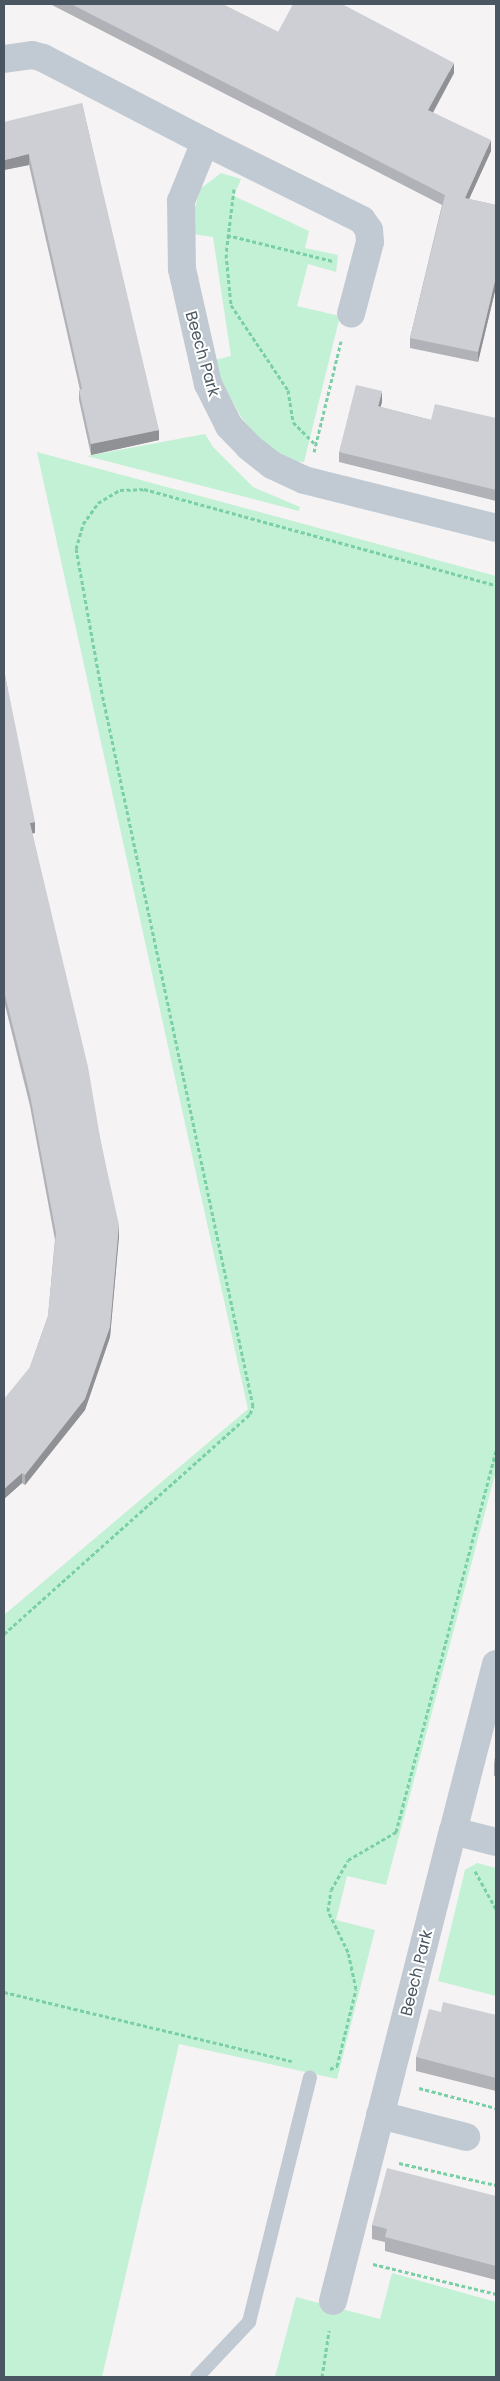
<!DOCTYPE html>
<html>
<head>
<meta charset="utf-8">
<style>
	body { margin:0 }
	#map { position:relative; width:500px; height:2381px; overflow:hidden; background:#f5f3f3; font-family:Poppins,sans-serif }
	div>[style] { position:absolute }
	.green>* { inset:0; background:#c3f1d5 }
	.path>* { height:3px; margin-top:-1.5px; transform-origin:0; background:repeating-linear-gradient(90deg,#7ad0a6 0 4px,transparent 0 6.5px) }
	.service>* { height:14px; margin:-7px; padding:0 7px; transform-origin:7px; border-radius:7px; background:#c1cad2 }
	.minor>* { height:28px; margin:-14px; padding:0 14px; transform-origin:14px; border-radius:14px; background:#c1cad2 }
	.wall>* { inset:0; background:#b0b2b7 }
	.shaded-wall>* { inset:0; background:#909195 }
	.building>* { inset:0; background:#cdcfd5 }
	span { translate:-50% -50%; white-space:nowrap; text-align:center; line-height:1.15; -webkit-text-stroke:4px #fff; paint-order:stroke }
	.street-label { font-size:16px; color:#4a5661 }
	.frame { position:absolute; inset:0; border:5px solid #4a5661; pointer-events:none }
</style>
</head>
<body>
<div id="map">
	<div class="green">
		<div style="clip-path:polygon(221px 173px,241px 179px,234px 196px,309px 231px,305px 248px,338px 255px,336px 272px,308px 264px,297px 306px,340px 316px,304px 462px,289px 461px,261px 441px,242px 418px,218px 376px,215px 360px,231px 356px,213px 237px,193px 234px,193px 215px,200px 189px)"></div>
		<div style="clip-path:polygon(205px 434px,213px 447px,253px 487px,300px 507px,299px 511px,87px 456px)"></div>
		<div style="clip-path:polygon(37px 452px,496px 576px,496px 1471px,386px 1885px,347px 1876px,336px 1920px,375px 1930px,337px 2079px,179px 2044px,102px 2377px,4px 2377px,4px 1615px,248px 1409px)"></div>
		<div style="clip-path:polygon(477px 1863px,496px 1868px,496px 1996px,438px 1981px,465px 1870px)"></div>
		<div style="clip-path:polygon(392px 2273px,496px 2302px,496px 2377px,275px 2377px,296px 2297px,380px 2319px)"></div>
	</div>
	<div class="path">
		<div style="left:234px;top:189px;width:65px;rotate:97deg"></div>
		<div style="left:226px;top:254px;width:51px;rotate:84.4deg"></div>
		<div style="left:231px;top:305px;width:102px;rotate:56.2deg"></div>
		<div style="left:288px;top:390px;width:32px;rotate:81deg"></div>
		<div style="left:293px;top:422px;width:33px;rotate:45deg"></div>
		<div style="left:227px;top:235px;width:109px;rotate:13.8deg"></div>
		<div style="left:314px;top:452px;width:114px;rotate:-76.3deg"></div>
		<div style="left:4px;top:1634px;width:330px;rotate:-41.8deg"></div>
		<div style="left:250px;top:1414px;width:9px;rotate:-69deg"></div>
		<div style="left:253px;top:1406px;width:729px;rotate:-101.96deg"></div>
		<div style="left:102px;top:693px;width:146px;rotate:-100.2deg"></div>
		<div style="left:76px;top:549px;width:26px;rotate:-74deg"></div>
		<div style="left:83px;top:524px;width:26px;rotate:-54deg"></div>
		<div style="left:98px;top:503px;width:26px;rotate:-31deg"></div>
		<div style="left:120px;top:490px;width:24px;rotate:-2deg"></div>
		<div style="left:144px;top:489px;width:365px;rotate:15.3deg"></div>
		<div style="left:475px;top:1871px;width:43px;rotate:61.1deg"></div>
		<div style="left:4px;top:1992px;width:296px;rotate:13.5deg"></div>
		<div style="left:330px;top:2069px;width:8px;rotate:-23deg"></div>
		<div style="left:337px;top:2066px;width:79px;rotate:-76.1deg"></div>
		<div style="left:356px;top:1989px;width:38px;rotate:-102deg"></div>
		<div style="left:348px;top:1952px;width:46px;rotate:-116deg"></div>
		<div style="left:328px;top:1911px;width:21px;rotate:-82deg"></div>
		<div style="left:331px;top:1890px;width:34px;rotate:-60deg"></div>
		<div style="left:348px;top:1860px;width:56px;rotate:-30.3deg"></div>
		<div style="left:396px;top:1832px;width:395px;rotate:-75.3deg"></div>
		<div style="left:419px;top:2088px;width:80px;rotate:14.6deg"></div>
		<div style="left:399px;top:2163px;width:99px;rotate:12.8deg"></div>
		<div style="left:373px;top:2264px;width:127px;rotate:13.7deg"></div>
		<div style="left:322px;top:2377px;width:47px;rotate:-81.3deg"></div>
	</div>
	<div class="service">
		<div style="left:197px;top:2377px;width:76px;rotate:-46.6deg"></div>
		<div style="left:249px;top:2322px;width:252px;rotate:-76deg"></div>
	</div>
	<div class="minor">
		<div style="left:4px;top:59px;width:28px;rotate:-8deg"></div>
		<div style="left:32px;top:55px;width:11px;rotate:15deg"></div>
		<div style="left:43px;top:58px;width:182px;rotate:27.4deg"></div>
		<div style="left:205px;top:142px;width:64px;rotate:112.1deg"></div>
		<div style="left:181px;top:201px;width:68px;rotate:89.2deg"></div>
		<div style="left:182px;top:269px;width:118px;rotate:77.3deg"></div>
		<div style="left:208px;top:384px;width:47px;rotate:63.4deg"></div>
		<div style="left:229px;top:426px;width:29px;rotate:46deg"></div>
		<div style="left:249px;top:447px;width:29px;rotate:38deg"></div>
		<div style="left:272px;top:465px;width:35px;rotate:25deg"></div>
		<div style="left:304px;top:480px;width:198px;rotate:14deg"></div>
		<div style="left:205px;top:142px;width:175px;rotate:26.4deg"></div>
		<div style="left:362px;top:220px;width:12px;rotate:55deg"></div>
		<div style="left:369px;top:230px;width:12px;rotate:85deg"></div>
		<div style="left:370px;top:242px;width:74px;rotate:104.8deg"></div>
		<div style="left:496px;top:1664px;width:172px;rotate:104.4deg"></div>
		<div style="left:453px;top:1831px;width:44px;rotate:14.3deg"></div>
		<div style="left:380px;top:2115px;width:89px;rotate:14.3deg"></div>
		<div style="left:333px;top:2301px;width:485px;rotate:-75.7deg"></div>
	</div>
	<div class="wall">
		<div style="clip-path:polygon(50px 4px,222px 4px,278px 32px,454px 73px,433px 113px,491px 151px,469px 199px,496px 205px,496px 287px,478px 362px,410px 348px,410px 338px,442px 205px)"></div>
		<div style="clip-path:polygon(82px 103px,159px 440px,91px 455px,79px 400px,79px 390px,80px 390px,29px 165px,4px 170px)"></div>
		<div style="clip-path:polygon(382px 402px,380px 407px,431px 420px,496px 418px,496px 501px,339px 462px,339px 452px)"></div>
		<div style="clip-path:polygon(4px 670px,35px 833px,32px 833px,101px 1143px,119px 1236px,110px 1337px,85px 1410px,25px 1485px,22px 1483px,4px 1499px,30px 1367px,48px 1316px,55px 1240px,30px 1106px,4px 1001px)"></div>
		<div style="clip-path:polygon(496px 1753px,496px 1776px,494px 1776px,494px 1762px)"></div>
		<div style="clip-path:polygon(441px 2012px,496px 2015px,496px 2091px,416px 2071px,416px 2057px)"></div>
		<div style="clip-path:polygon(496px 2196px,496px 2280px,385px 2251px,385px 2242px,372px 2239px,372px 2225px)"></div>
	</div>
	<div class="shaded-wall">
		<div style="clip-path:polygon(454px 63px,454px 73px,428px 121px,428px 110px)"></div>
		<div style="clip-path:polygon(491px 140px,491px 151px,465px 208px,465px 198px)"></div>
		<div style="clip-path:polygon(29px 154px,29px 165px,4px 170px,4px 160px)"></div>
		<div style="clip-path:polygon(496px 277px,496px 287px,478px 362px,478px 352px)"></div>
		<div style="clip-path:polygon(382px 391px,382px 402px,378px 417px,378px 406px)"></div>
		<div style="clip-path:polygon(159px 430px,159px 440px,91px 455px,91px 444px)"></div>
		<div style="clip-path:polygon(35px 822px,35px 833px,30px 834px,30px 823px)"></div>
		<div style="clip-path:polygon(119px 1225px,119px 1236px,110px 1337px,85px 1410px,25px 1485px,25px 1475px)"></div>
		<div style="clip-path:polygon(22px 1473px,22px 1483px,4px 1499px,4px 1489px)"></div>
	</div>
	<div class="building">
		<div style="clip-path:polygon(71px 4px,222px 4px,278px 32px,293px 4px,342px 4px,454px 63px,428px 110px,491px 140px,465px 198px,496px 205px,496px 277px,478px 352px,410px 338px,445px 195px)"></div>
		<div style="clip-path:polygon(82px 103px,159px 430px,91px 444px,79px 390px,82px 389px,29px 154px,4px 160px,4px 122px)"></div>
		<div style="clip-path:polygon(356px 385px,382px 391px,378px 406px,431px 420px,435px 404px,496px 418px,496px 490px,339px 452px)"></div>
		<div style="clip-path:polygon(4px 670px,35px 822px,30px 823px,88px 1067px,101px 1143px,119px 1225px,110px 1327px,85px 1399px,25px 1475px,22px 1473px,4px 1489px,4px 1399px,30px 1367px,48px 1316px,56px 1233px,30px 1095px,4px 991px)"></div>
		<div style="clip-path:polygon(496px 1753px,496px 1763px,494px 1762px)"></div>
		<div style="clip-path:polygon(443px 2002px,496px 2015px,496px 2078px,416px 2057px,429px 2009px,441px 2012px)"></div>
		<div style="clip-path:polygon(387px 2168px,496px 2196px,496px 2266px,385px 2237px,387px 2229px,372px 2225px)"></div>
	</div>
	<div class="street-label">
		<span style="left:202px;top:354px;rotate:74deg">Beech Park</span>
		<span style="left:417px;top:1973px;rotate:-76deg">Beech Park</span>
	</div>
	<div class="frame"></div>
</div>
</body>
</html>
